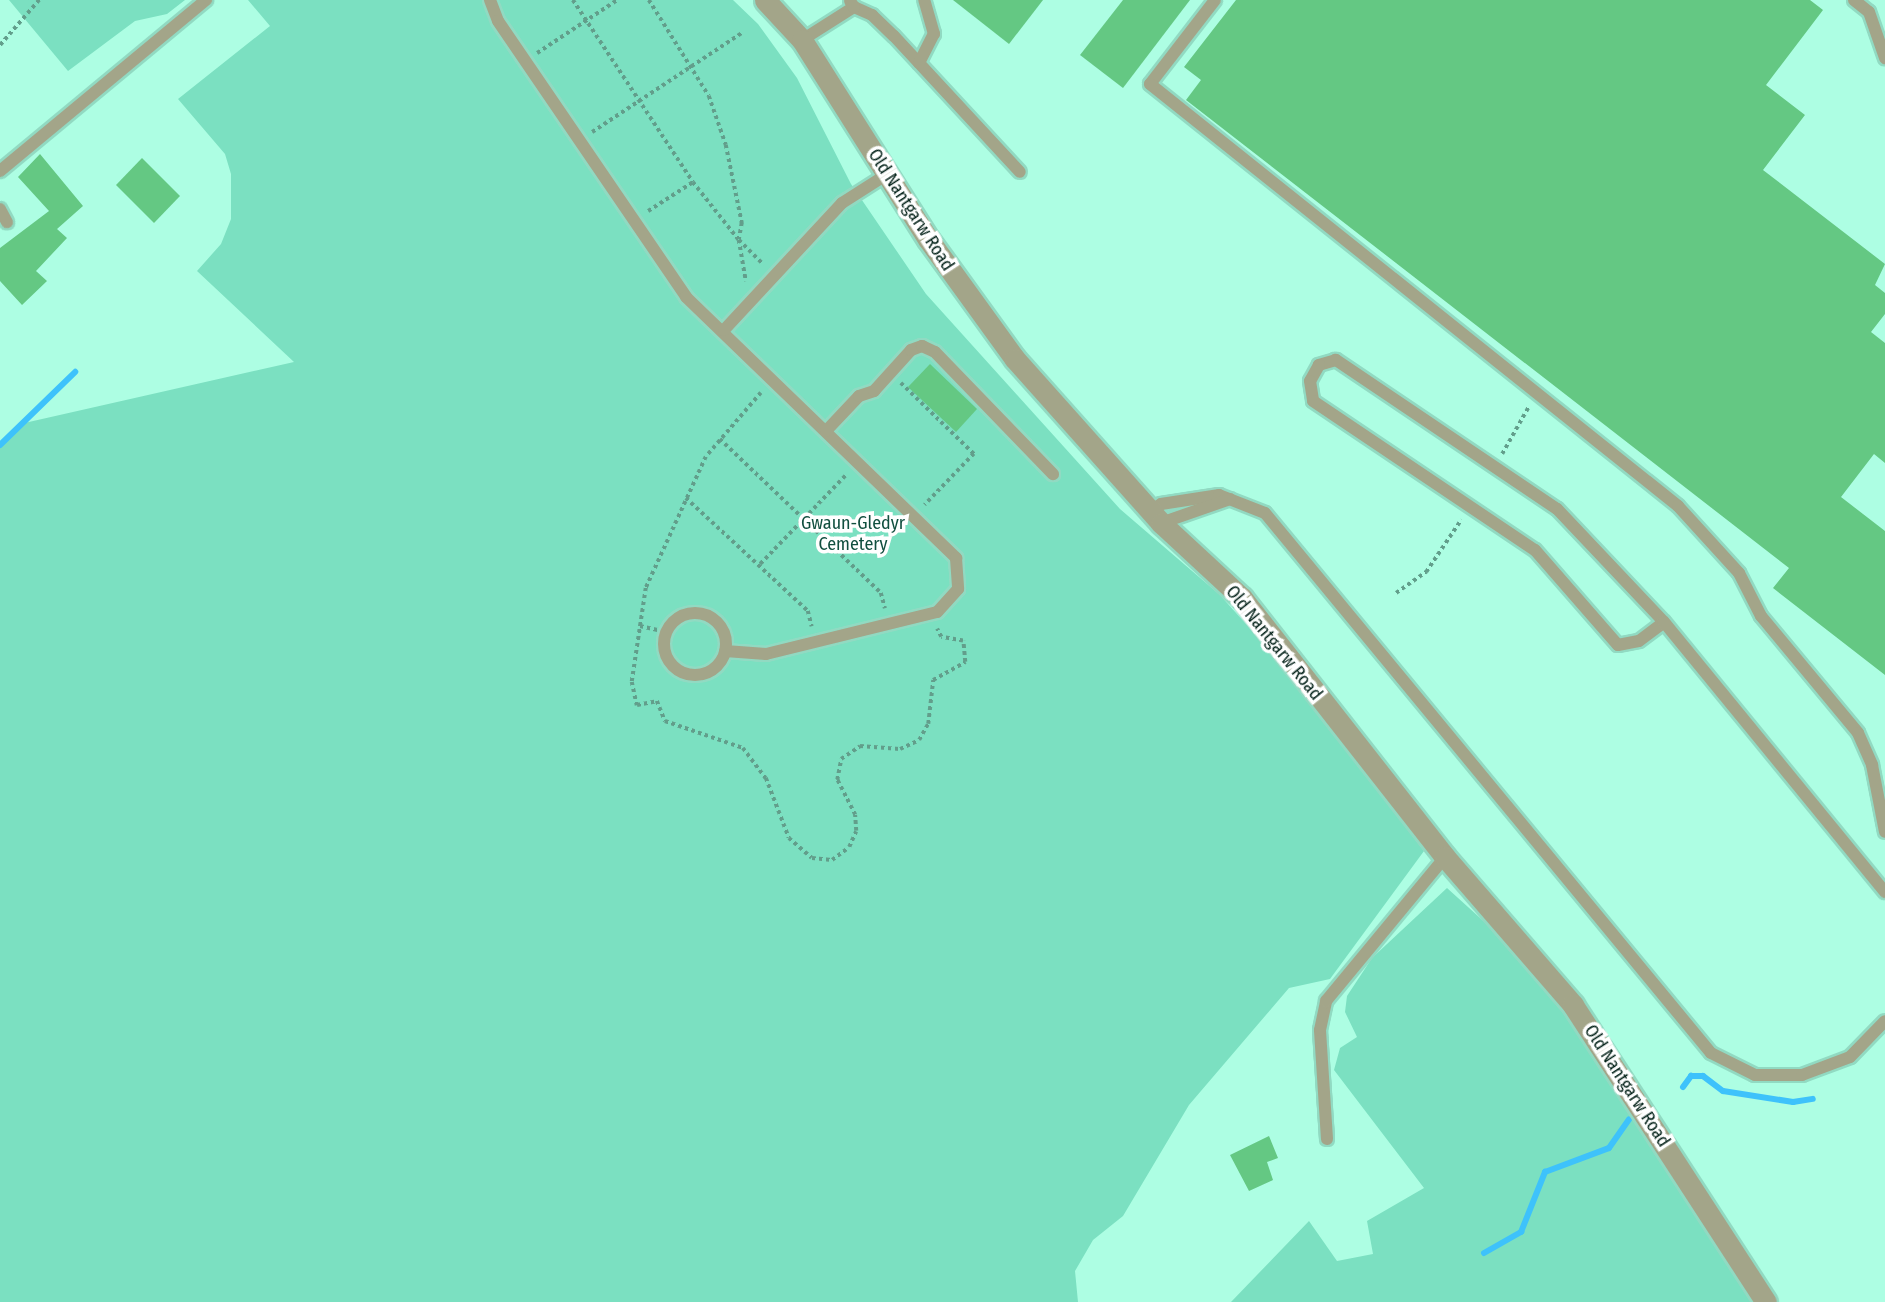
<!DOCTYPE html>
<html>
<head>
<meta charset="utf-8">
<style>
	body { margin:0 }
	#map { position:relative; width:1885px; height:1302px; overflow:hidden; background:#adfee3; font-family:"Fira Sans Condensed",sans-serif }
	div>[style] { position:absolute }
	.green>* { inset:0; background:#7be0c1 }
	.stream>* { height:6px; margin:-3px; padding:0 3px; transform-origin:3px; border-radius:3px; background:#3ec2fb }
	.building>* { inset:0; background:#64c883 }
	.path>* { height:3.5px; margin-top:-1.75px; transform-origin:0; background:repeating-linear-gradient(90deg,#629e8b 0 3.5px,transparent 0 7px) }
	.roads { filter:drop-shadow(2px 0 #91dac2) drop-shadow(-2px 0 #91dac2) drop-shadow(0 2px #91dac2) drop-shadow(0 -2px #91dac2) }
	.service>* { height:12px; margin:-6px; padding:0 6px; transform-origin:6px; border-radius:6px; background:#a3a589 }
	.service>.ring { margin:-6px; padding:0; box-sizing:content-box; background:none; border:12px solid #a3a589; border-radius:50% }
	.minor>* { height:21px; margin:-10.5px; padding:0 10.5px; transform-origin:10.5px; border-radius:10.5px; background:#a3a589 }
	span { translate:-50% -50%; white-space:nowrap; text-align:center; line-height:1.15; -webkit-text-stroke:7px #fff; paint-order:stroke }
	.street-label { font-size:18px; color:#001f16 }
	.park-label { font-size:18px; color:#114f3f }
</style>
</head>
<body>
<div id="map">
	<div class="green">
		<div style="clip-path:polygon(9px 0,185px 0,167px 14px,135px 21px,68px 71px)"></div>
		<div style="clip-path:polygon(248px 0,733px 0,758px 24px,797px 78px,851px 184px,926px 294px,1120px 509px,1220px 595px,1278px 660px,1424px 851px,1330px 979px,1289px 988px,1189px 1105px,1123px 1216px,1093px 1240px,1075px 1271px,1078px 1302px,0 1302px,0 445px,20px 424px,294px 362px,197px 271px,221px 244px,231px 219px,231px 174px,225px 154px,178px 99px,270px 26px)"></div>
		<div style="clip-path:polygon(1447px 888px,1510px 945px,1566px 1015px,1753px 1302px,1231px 1302px,1309px 1221px,1337px 1261px,1373px 1254px,1367px 1221px,1424px 1188px,1334px 1070px,1340px 1048px,1357px 1037px,1345px 1012px,1347px 996px,1372px 958px)"></div>
	</div>
	<div class="stream">
		<div style="left:0;top:445px;width:105px;rotate:-44.2deg"></div>
		<div style="left:1683px;top:1087px;width:14px;rotate:-54deg"></div>
		<div style="left:1691px;top:1076px;width:12px"></div>
		<div style="left:1703px;top:1076px;width:25px;rotate:37deg"></div>
		<div style="left:1723px;top:1091px;width:71px;rotate:8.9deg"></div>
		<div style="left:1793px;top:1102px;width:20px;rotate:-9deg"></div>
		<div style="left:1484px;top:1253px;width:43px;rotate:-29.6deg"></div>
		<div style="left:1521px;top:1232px;width:65px;rotate:-68.2deg"></div>
		<div style="left:1545px;top:1172px;width:68px;rotate:-20.6deg"></div>
		<div style="left:1609px;top:1148px;width:35px;rotate:-55deg"></div>
	</div>
	<div class="building">
		<div style="clip-path:polygon(953px 0,1043px 0,1009px 44px)"></div>
		<div style="clip-path:polygon(1123px 0,1190px 0,1123px 88px,1080px 55px)"></div>
		<div style="clip-path:polygon(1236px 0,1810px 0,1823px 10px,1766px 85px,1805px 115px,1763px 170px,1885px 264px,1875px 285px,1885px 293px,1885px 314px,1871px 332px,1885px 343px,1885px 463px,1874px 454px,1841px 497px,1885px 531px,1885px 675px,1773px 588px,1789px 568px,1186px 100px,1201px 80px,1184px 67px)"></div>
		<div style="clip-path:polygon(40px 154px,83px 206px,57px 229px,67px 238px,36px 271px,47px 281px,22px 305px,0 281px,0 248px,49px 211px,18px 177px)"></div>
		<div style="clip-path:polygon(142px 158px,180px 196px,154px 223px,116px 185px)"></div>
		<div style="clip-path:polygon(930px 364px,977px 409px,956px 432px,908px 387px)"></div>
		<div style="clip-path:polygon(1269px 1136px,1278px 1158px,1267px 1162px,1273px 1180px,1249px 1191px,1230px 1155px)"></div>
	</div>
	<div class="path">
		<div style="left:573px;top:0;width:218px;rotate:56.6deg"></div>
		<div style="left:693px;top:182px;width:74px;rotate:51.6deg"></div>
		<div style="left:739px;top:240px;width:42px;rotate:80.3deg"></div>
		<div style="left:649px;top:0;width:113px;rotate:58deg"></div>
		<div style="left:709px;top:96px;width:52px;rotate:70.9deg"></div>
		<div style="left:726px;top:145px;width:80px;rotate:78.4deg"></div>
		<div style="left:742px;top:223px;width:17px;rotate:100deg"></div>
		<div style="left:739px;top:240px;width:35px;rotate:45deg"></div>
		<div style="left:0;top:45px;width:60px;rotate:-49.1deg"></div>
		<div style="left:537px;top:53px;width:96px;rotate:-33.5deg"></div>
		<div style="left:592px;top:132px;width:181px;rotate:-33.5deg"></div>
		<div style="left:648px;top:211px;width:54px;rotate:-32.8deg"></div>
		<div style="left:901px;top:383px;width:102px;rotate:44.2deg"></div>
		<div style="left:974px;top:454px;width:71px;rotate:133.9deg"></div>
		<div style="left:761px;top:393px;width:84px;rotate:130.7deg"></div>
		<div style="left:706px;top:457px;width:144px;rotate:114.6deg"></div>
		<div style="left:646px;top:588px;width:95px;rotate:98.5deg"></div>
		<div style="left:632px;top:682px;width:24px;rotate:78deg"></div>
		<div style="left:637px;top:705px;width:20px;rotate:-11deg"></div>
		<div style="left:657px;top:701px;width:22px;rotate:68deg"></div>
		<div style="left:665px;top:721px;width:83px;rotate:19.1deg"></div>
		<div style="left:743px;top:748px;width:38px;rotate:53deg"></div>
		<div style="left:766px;top:778px;width:64px;rotate:69deg"></div>
		<div style="left:789px;top:838px;width:30px;rotate:41deg"></div>
		<div style="left:812px;top:858px;width:20px;rotate:6deg"></div>
		<div style="left:832px;top:860px;width:21px;rotate:-37deg"></div>
		<div style="left:849px;top:847px;width:17px;rotate:-66deg"></div>
		<div style="left:856px;top:831px;width:16px;rotate:-94deg"></div>
		<div style="left:855px;top:815px;width:39px;rotate:-117deg"></div>
		<div style="left:837px;top:780px;width:21px;rotate:-79deg"></div>
		<div style="left:841px;top:759px;width:23px;rotate:-34deg"></div>
		<div style="left:860px;top:746px;width:40px;rotate:4.3deg"></div>
		<div style="left:900px;top:749px;width:21px;rotate:-25deg"></div>
		<div style="left:919px;top:740px;width:18px;rotate:-61deg"></div>
		<div style="left:928px;top:724px;width:44px;rotate:-83.5deg"></div>
		<div style="left:933px;top:680px;width:37px;rotate:-29deg"></div>
		<div style="left:965px;top:662px;width:21px;rotate:-95deg"></div>
		<div style="left:963px;top:641px;width:22px;rotate:-170deg"></div>
		<div style="left:941px;top:637px;width:9px;rotate:-117deg"></div>
		<div style="left:720px;top:439px;width:223px;rotate:43.7deg"></div>
		<div style="left:881px;top:593px;width:16px;rotate:75deg"></div>
		<div style="left:1502px;top:454px;width:55px;rotate:-60.6deg"></div>
		<div style="left:686px;top:498px;width:166px;rotate:42.8deg"></div>
		<div style="left:808px;top:611px;width:16px;rotate:76deg"></div>
		<div style="left:760px;top:564px;width:124px;rotate:-46deg"></div>
		<div style="left:1396px;top:593px;width:37px;rotate:-35deg"></div>
		<div style="left:1426px;top:572px;width:63px;rotate:-56.1deg"></div>
		<div style="left:640px;top:626px;width:27px;rotate:13deg"></div>
	</div>
	<div class="roads">
		<div class="service">
			<div style="left:490px;top:0;width:22px;rotate:69deg"></div>
			<div style="left:498px;top:21px;width:334px;rotate:55.7deg"></div>
			<div style="left:686px;top:297px;width:376px;rotate:44deg"></div>
			<div style="left:956px;top:558px;width:31px;rotate:86deg"></div>
			<div style="left:958px;top:589px;width:31px;rotate:132deg"></div>
			<div style="left:937px;top:612px;width:176px;rotate:166.2deg"></div>
			<div style="left:766px;top:654px;width:41px;rotate:-175.8deg"></div>
			<div style="left:1215px;top:0;width:106px;rotate:127.7deg"></div>
			<div style="left:1150px;top:84px;width:676px;rotate:38.63deg"></div>
			<div style="left:1678px;top:506px;width:91px;rotate:47.7deg"></div>
			<div style="left:1739px;top:573px;width:48px;rotate:62.9deg"></div>
			<div style="left:1761px;top:616px;width:152px;rotate:50.3deg"></div>
			<div style="left:1858px;top:733px;width:35px;rotate:66deg"></div>
			<div style="left:1872px;top:765px;width:68px;rotate:79deg"></div>
			<div style="left:1854px;top:0;width:19px;rotate:39deg"></div>
			<div style="left:1869px;top:12px;width:49px;rotate:70.8deg"></div>
			<div style="left:854px;top:7px;width:20px;rotate:24deg"></div>
			<div style="left:872px;top:15px;width:30px;rotate:44deg"></div>
			<div style="left:894px;top:36px;width:185px;rotate:47.2deg"></div>
			<div style="left:802px;top:40px;width:62px;rotate:-32.4deg"></div>
			<div style="left:854px;top:7px;width:7px;rotate:-124deg"></div>
			<div style="left:919px;top:63px;width:33px;rotate:-63deg"></div>
			<div style="left:934px;top:34px;width:35px;rotate:-106deg"></div>
			<div style="left:0;top:171px;width:268px;rotate:-39.7deg"></div>
			<div style="left:0;top:209px;width:15px;rotate:62deg"></div>
			<div style="left:724px;top:330px;width:173px;rotate:-47.1deg"></div>
			<div style="left:842px;top:203px;width:52px;rotate:-32.5deg"></div>
			<div style="left:826px;top:431px;width:48px;rotate:-46.7deg"></div>
			<div style="left:859px;top:396px;width:16px;rotate:-18deg"></div>
			<div style="left:874px;top:391px;width:55px;rotate:-47.9deg"></div>
			<div style="left:911px;top:350px;width:12px;rotate:-20deg"></div>
			<div style="left:922px;top:346px;width:14px;rotate:25deg"></div>
			<div style="left:935px;top:352px;width:170px;rotate:46deg"></div>
			<div style="left:1150px;top:511px;width:13px;rotate:-32deg"></div>
			<div style="left:1161px;top:504px;width:59px;rotate:-8.8deg"></div>
			<div style="left:1219px;top:495px;width:49px;rotate:21.4deg"></div>
			<div style="left:1265px;top:513px;width:700px;rotate:50.45deg"></div>
			<div style="left:1711px;top:1053px;width:49px;rotate:26.6deg"></div>
			<div style="left:1755px;top:1075px;width:47px"></div>
			<div style="left:1802px;top:1075px;width:51px;rotate:-20.6deg"></div>
			<div style="left:1850px;top:1057px;width:50px;rotate:-45.8deg"></div>
			<div style="left:1161px;top:523px;width:73px;rotate:-19.2deg"></div>
			<div class="ring" style="left:664px;top:613px;width:50px;height:50px"></div>
			<div style="left:1664px;top:622px;width:156px;rotate:-133.4deg"></div>
			<div style="left:1557px;top:509px;width:267px;rotate:-146deg"></div>
			<div style="left:1336px;top:360px;width:18px;rotate:164deg"></div>
			<div style="left:1319px;top:365px;width:18px;rotate:119deg"></div>
			<div style="left:1310px;top:381px;width:20px;rotate:81deg"></div>
			<div style="left:1313px;top:401px;width:267px;rotate:33.9deg"></div>
			<div style="left:1535px;top:550px;width:126px;rotate:48.9deg"></div>
			<div style="left:1618px;top:645px;width:21px;rotate:-11deg"></div>
			<div style="left:1639px;top:641px;width:31px;rotate:-37deg"></div>
			<div style="left:1664px;top:622px;width:349px;rotate:50.7deg"></div>
			<div style="left:1327px;top:1139px;width:109px;rotate:-93.7deg"></div>
			<div style="left:1320px;top:1030px;width:30px;rotate:-78deg"></div>
			<div style="left:1326px;top:1001px;width:187px;rotate:-50.4deg"></div>
		</div>
		<div class="minor">
			<div style="left:765px;top:0;width:54px;rotate:47.2deg"></div>
			<div style="left:802px;top:40px;width:236px;rotate:57.7deg"></div>
			<div style="left:928px;top:239px;width:148px;rotate:54.1deg"></div>
			<div style="left:1015px;top:359px;width:220px;rotate:48.3deg"></div>
			<div style="left:1161px;top:523px;width:110px;rotate:42.8deg"></div>
			<div style="left:1242px;top:598px;width:329px;rotate:51.9deg"></div>
			<div style="left:1445px;top:857px;width:196px;rotate:49.1deg"></div>
			<div style="left:1573px;top:1005px;width:354px;rotate:57deg"></div>
		</div>
	</div>
	<div class="street-label">
		<span style="left:911px;top:210px;rotate:57deg">Old Nantgarw Road</span>
		<span style="left:1274px;top:643px;rotate:51deg">Old Nantgarw Road</span>
		<span style="left:1627px;top:1086px;rotate:57deg">Old Nantgarw Road</span>
	</div>
	<div class="park-label">
		<span style="left:853px;top:534px">Gwaun-Gledyr<br>Cemetery</span>
	</div>
</div>
</body>
</html>
